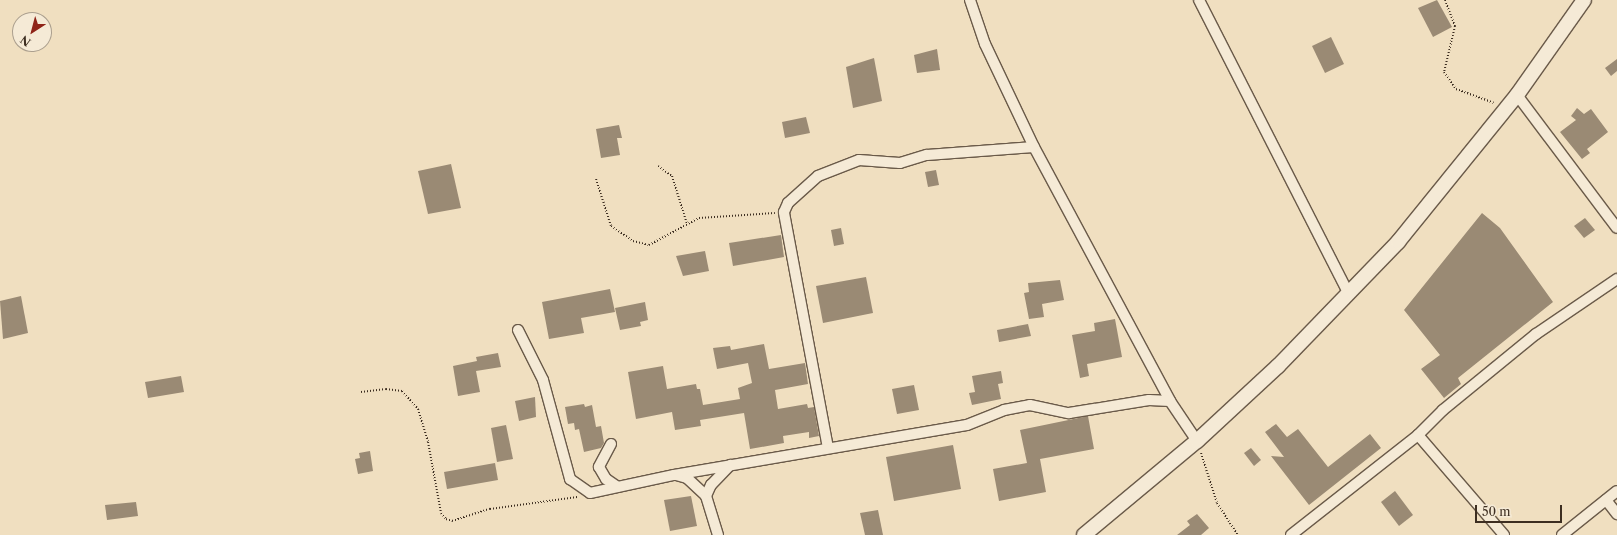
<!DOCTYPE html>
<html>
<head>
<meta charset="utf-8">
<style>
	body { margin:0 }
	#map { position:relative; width:1617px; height:535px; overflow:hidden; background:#f0dfc0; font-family:"Libre Caslon Text",serif }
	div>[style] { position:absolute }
	.building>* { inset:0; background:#9a8a74 }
	.path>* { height:2px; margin-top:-1px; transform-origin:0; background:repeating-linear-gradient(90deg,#3d2e21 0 1px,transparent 0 3px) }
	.roads { filter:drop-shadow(1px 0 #6a5a49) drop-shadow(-1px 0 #6a5a49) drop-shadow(0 1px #6a5a49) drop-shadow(0 -1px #6a5a49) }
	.street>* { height:10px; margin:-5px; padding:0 5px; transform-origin:5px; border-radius:5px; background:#f5ead6 }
	.secondary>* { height:14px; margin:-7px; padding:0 7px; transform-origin:7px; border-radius:7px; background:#f5ead6 }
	span { translate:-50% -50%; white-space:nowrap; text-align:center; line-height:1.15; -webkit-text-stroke:3px #f5ead6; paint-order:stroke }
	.north { position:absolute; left:12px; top:12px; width:40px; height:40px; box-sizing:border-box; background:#f5ead6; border:1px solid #ab9f8e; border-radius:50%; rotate:216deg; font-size:11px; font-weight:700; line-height:16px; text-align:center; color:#3d2e21 }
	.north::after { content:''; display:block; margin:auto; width:14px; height:18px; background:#8f2418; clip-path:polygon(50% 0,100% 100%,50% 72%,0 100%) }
	.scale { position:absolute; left:1475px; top:505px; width:87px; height:18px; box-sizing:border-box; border:2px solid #3d2e21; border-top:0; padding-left:5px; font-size:12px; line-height:14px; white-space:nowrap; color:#3d2e21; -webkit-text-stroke:3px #f5ead6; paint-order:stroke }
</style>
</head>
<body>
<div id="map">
	<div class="building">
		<div style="clip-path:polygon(1437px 0,1452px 27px,1433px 37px,1418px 8px)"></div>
		<div style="clip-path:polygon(1331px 37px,1344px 64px,1325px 73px,1312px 46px)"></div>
		<div style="clip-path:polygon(937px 49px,940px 70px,917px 73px,914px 55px)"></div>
		<div style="clip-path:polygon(874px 58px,882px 101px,853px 108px,846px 67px)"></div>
		<div style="clip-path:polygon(1617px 59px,1617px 71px,1611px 76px,1605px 68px)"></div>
		<div style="clip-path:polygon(1577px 108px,1584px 114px,1591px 109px,1608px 132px,1587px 149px,1590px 153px,1582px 159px,1560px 132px,1576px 120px,1571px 116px)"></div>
		<div style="clip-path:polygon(806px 117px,810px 133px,785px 138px,782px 122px)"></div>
		<div style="clip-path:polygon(619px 125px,622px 138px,617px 138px,620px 155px,601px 158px,596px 129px)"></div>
		<div style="clip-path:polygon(451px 164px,461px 208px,428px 214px,418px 171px)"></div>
		<div style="clip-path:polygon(936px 170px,939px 185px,928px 187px,925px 172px)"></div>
		<div style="clip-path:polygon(1482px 213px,1500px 228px,1553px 302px,1458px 378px,1461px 384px,1444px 398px,1421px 369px,1440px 355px,1404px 310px)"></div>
		<div style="clip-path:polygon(1585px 218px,1595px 230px,1584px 238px,1574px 226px)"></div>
		<div style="clip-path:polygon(841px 228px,844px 244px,834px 246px,831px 230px)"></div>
		<div style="clip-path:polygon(781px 235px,784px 257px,733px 266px,729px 243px)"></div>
		<div style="clip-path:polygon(705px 251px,709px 271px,683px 276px,676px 256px)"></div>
		<div style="clip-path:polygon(866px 277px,873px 313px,823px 323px,816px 286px)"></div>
		<div style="clip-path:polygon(1060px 280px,1064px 300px,1042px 304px,1044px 317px,1029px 319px,1024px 293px,1029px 292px,1028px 283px)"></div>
		<div style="clip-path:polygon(610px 289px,615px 312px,581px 318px,584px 333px,549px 339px,542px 302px)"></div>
		<div style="clip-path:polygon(21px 296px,28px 333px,3px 339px,0 301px)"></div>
		<div style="clip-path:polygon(645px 302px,648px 320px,640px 322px,641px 326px,620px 330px,615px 308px)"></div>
		<div style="clip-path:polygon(1115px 319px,1122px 357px,1087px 364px,1089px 376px,1080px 378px,1072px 335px,1095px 331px,1094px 323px)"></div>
		<div style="clip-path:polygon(1028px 324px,1031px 336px,999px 342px,997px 330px)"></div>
		<div style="clip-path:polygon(764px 344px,769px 369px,805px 363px,808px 384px,775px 390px,778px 409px,807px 404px,808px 408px,814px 407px,819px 436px,809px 438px,809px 432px,783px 436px,784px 443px,750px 449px,744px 413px,700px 420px,701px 426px,675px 430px,672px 412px,636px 419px,628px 372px,663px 366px,667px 389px,696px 384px,697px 389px,700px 389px,703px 405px,740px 399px,738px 388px,752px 383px,748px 363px,717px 369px,713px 348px,730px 346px,731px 350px)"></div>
		<div style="clip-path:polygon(498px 353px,501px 367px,476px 371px,480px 392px,458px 396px,453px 366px,477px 361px,476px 357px)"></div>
		<div style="clip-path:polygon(1001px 371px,1003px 383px,998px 384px,1001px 399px,972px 405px,969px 393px,975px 392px,972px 376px)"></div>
		<div style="clip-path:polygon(181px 376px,184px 392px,148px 398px,145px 382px)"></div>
		<div style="clip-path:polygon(914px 385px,919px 410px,897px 414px,892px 389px)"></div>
		<div style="clip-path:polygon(535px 397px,536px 417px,519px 421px,515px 401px)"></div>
		<div style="clip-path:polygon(584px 404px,585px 407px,592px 405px,596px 427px,601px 426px,604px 443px,601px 448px,584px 452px,579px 429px,575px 430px,574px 423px,568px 424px,565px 407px)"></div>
		<div style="clip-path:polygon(1088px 416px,1094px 449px,1040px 459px,1046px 492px,999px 501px,993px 469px,1027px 463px,1020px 430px)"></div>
		<div style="clip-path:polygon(1276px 424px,1287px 437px,1298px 429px,1328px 467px,1370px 434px,1381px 448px,1309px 505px,1271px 456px,1284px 457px,1265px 432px)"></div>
		<div style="clip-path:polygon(506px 425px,513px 459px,497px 462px,491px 428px)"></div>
		<div style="clip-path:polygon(953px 445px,961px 489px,894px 501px,886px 457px)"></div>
		<div style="clip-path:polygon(1251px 448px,1261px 460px,1254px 466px,1244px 453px)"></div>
		<div style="clip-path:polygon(370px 451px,373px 471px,358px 474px,355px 459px,360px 458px,359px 453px)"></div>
		<div style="clip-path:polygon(495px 463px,498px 480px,447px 489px,444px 472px)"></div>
		<div style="clip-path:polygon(1395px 491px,1413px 515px,1399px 526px,1381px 502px)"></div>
		<div style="clip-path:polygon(691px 496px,697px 526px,670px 531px,664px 500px)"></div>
		<div style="clip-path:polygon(136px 502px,138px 516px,107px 520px,105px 505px)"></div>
		<div style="clip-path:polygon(878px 510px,883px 535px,865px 535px,860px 513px)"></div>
		<div style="clip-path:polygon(1197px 514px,1209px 528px,1201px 535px,1177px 535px,1190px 525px,1187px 521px)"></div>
	</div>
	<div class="path">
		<div style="left:1445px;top:0;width:28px;rotate:69deg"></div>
		<div style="left:1455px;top:26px;width:47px;rotate:103.4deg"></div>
		<div style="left:1444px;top:72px;width:21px;rotate:55deg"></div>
		<div style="left:1456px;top:89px;width:40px;rotate:20.2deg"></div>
		<div style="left:658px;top:166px;width:17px;rotate:36deg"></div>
		<div style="left:672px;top:176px;width:50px;rotate:72.6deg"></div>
		<div style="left:596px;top:179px;width:49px;rotate:72.3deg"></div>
		<div style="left:611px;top:226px;width:27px;rotate:34deg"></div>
		<div style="left:633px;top:241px;width:16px;rotate:14deg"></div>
		<div style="left:649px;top:245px;width:57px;rotate:-28.4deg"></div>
		<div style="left:699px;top:218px;width:76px;rotate:-3.8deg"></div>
		<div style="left:361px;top:392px;width:25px;rotate:-7deg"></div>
		<div style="left:386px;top:389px;width:16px;rotate:7deg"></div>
		<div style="left:402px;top:391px;width:24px;rotate:48deg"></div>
		<div style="left:418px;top:409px;width:34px;rotate:73deg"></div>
		<div style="left:428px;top:442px;width:72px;rotate:79.6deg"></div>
		<div style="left:441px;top:513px;width:8px;rotate:50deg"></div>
		<div style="left:446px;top:519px;width:6px;rotate:18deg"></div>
		<div style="left:452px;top:521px;width:40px;rotate:-18deg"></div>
		<div style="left:490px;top:509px;width:88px;rotate:-7.9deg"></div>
		<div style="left:1201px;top:453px;width:52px;rotate:72.3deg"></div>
		<div style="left:1217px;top:503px;width:38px;rotate:57deg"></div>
	</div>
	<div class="roads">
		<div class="street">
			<div style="left:970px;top:0;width:46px;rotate:71.2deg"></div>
			<div style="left:985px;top:44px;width:114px;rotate:64.6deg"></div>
			<div style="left:1034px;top:147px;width:288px;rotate:61.8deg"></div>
			<div style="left:1170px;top:401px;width:48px;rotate:56deg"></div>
			<div style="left:1199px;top:0;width:330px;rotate:63deg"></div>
			<div style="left:1517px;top:95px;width:166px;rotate:53.1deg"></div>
			<div style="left:518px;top:330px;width:56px;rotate:63.4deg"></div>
			<div style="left:543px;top:380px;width:103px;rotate:74.7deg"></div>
			<div style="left:570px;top:479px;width:24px;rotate:35deg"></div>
			<div style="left:590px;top:493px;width:86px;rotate:-12.1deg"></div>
			<div style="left:674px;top:475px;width:297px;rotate:-9.7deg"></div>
			<div style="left:967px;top:425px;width:40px;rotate:-22deg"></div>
			<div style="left:1004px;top:410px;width:26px;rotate:-11deg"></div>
			<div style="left:1030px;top:405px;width:40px;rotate:12deg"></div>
			<div style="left:1069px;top:413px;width:81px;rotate:-9.2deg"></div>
			<div style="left:1149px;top:400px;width:21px;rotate:3deg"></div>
			<div style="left:1418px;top:435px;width:132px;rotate:49.3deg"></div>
			<div style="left:611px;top:444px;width:26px;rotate:118deg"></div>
			<div style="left:599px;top:467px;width:14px;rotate:60deg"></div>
			<div style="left:606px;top:479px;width:14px;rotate:34deg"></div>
			<div style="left:828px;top:448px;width:240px;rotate:-100.6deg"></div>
			<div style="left:784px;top:212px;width:10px;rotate:-66deg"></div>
			<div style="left:788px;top:203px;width:40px;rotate:-42deg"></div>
			<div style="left:818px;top:176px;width:44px;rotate:-21.3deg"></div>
			<div style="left:859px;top:160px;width:41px;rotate:4.2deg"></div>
			<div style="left:900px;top:163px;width:28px;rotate:-17deg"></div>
			<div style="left:927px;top:155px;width:107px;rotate:-4.3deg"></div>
			<div style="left:676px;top:475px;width:11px;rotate:15deg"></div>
			<div style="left:687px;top:478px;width:26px;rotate:43deg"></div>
			<div style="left:706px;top:496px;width:41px;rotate:72.9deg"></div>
			<div style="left:706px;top:496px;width:12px;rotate:-66deg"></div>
			<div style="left:711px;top:485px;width:28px;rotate:-46deg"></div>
			<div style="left:1606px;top:500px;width:18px;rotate:52deg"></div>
			<div style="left:1291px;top:535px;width:162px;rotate:-38.2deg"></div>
			<div style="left:1418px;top:435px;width:35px;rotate:-45deg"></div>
			<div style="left:1443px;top:410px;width:120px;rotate:-39.3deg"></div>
			<div style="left:1536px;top:334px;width:98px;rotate:-34.2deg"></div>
			<div style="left:1562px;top:535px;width:70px;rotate:-38.7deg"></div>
		</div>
		<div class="secondary">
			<div style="left:1084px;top:535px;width:147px;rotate:-39.8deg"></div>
			<div style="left:1197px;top:441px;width:110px;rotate:-42.8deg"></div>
			<div style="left:1278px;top:366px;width:173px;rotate:-45.9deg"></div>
			<div style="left:1398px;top:242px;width:189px;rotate:-51deg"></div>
			<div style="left:1517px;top:95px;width:116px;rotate:-54.8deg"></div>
		</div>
	</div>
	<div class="north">N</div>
	<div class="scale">50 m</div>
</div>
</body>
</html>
